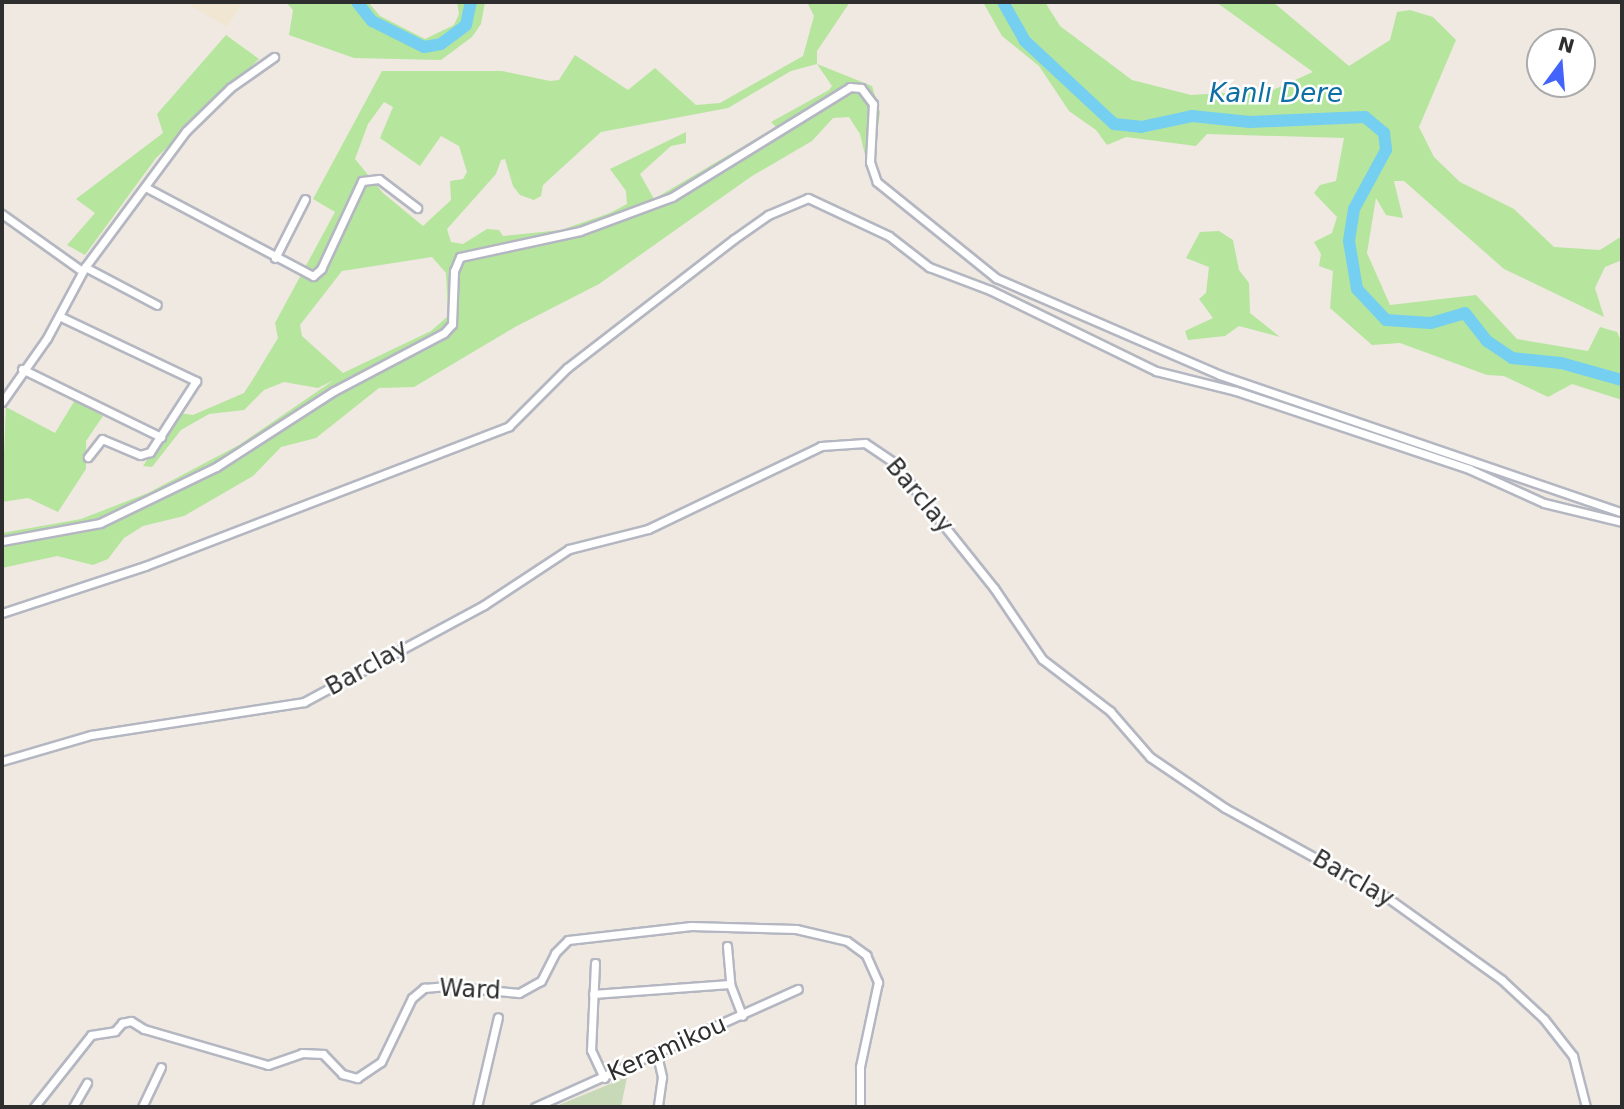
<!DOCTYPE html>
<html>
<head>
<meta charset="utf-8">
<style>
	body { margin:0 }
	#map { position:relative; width:1624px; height:1109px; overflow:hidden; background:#efe9e1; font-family:"DejaVu Sans",sans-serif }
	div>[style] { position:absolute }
	.education>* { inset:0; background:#f0e6d1 }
	.green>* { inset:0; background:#b6e59e }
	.cemetery>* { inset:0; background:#c8d9b8 }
	.river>* { height:12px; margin:-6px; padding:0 6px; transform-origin:6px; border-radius:6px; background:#75cff0 }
	.roads { filter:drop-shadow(2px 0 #b4b7c1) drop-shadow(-2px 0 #b4b7c1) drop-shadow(0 2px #b4b7c1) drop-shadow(0 -2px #b4b7c1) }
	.minor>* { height:7px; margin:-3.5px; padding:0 3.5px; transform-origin:3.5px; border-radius:3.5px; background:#fff }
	span { translate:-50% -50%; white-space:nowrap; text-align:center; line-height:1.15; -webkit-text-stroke:5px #fff; paint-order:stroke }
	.street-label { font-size:24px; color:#2e2e2e }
	.water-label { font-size:26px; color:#0d6fa3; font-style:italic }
	.frame { position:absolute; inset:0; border:4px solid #2e2e2e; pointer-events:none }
	.north { position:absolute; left:1526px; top:28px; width:70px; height:70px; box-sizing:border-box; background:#fff; border:2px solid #ababab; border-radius:50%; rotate:16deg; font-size:19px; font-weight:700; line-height:28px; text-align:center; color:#2e2e2e }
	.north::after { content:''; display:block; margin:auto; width:24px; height:32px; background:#4264fb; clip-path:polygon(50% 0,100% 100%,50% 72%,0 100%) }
</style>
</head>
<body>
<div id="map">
	<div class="education">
		<div style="clip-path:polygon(185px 2px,243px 2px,227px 27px)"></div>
	</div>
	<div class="green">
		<div style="clip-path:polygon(286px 2px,368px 2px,380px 16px,425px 39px,454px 25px,459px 14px,457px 2px,485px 2px,481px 24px,472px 37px,441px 60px,354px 58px,289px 35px,293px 10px)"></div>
		<div style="clip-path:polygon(evenodd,807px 2px,850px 2px,817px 51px,817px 64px,872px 86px,880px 112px,871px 180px,860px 134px,849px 117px,833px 118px,812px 141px,752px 176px,599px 284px,515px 327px,414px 387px,379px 388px,316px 438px,281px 447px,253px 476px,184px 516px,143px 526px,124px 538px,108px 559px,93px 565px,57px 556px,2px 568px,2px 533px,81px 519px,148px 493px,239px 445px,334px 380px,318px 388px,284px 382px,264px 390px,244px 410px,209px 414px,181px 430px,152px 467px,143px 466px,179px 413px,193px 415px,244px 393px,255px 376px,278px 338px,275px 323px,335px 212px,313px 199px,382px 71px,502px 71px,550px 81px,559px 80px,575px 55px,628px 90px,655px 68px,696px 105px,720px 103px,803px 56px,814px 16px,807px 2px,817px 64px,832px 86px,829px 90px,771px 122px,776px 127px,654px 199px,640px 174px,671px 146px,686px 143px,686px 132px,610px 169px,626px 191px,627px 204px,610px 213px,561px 230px,503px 236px,499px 230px,487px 229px,463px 244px,451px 242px,447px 229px,496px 174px,501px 160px,505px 159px,513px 186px,520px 195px,534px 200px,541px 196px,543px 185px,601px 132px,728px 108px,791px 71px,817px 64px,807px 2px,384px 102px,393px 107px,380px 138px,420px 166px,441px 136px,459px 146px,467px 172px,463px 179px,450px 181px,451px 200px,423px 226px,383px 193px,355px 159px,368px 124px,384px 102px,807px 2px,432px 257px,446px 273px,448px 316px,431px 331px,343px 373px,302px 336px,300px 325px,342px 271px,432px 257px)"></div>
		<div style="clip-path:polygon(983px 2px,1045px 2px,1060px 26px,1132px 80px,1191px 95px,1273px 90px,1313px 72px,1216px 2px,1273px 2px,1349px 66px,1390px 40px,1397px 12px,1410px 10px,1433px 17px,1456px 40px,1419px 127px,1434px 157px,1460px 182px,1514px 209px,1554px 247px,1600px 250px,1622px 236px,1622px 260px,1605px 267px,1595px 288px,1604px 317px,1504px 269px,1404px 181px,1394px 181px,1403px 218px,1386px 215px,1376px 198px,1367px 253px,1390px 305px,1476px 295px,1517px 339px,1588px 351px,1600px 327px,1617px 332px,1622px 343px,1622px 400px,1572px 384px,1548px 397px,1504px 376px,1487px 375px,1400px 343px,1372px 345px,1330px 308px,1333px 271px,1319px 266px,1321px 254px,1314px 242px,1332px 233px,1337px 217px,1314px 193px,1320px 185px,1336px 181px,1344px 138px,1207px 134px,1196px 146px,1126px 137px,1107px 145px,1096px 130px,1069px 111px,1039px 66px,1002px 36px)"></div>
		<div style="clip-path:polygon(226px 35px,259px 59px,156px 158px,85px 255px,67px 245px,95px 213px,76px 199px,163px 133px,157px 114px)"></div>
		<div style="clip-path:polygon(1219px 231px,1233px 240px,1239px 270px,1249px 283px,1250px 313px,1280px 337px,1239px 326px,1225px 336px,1188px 340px,1185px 331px,1213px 318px,1199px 299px,1206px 293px,1209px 267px,1186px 258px,1200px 232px)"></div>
		<div style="clip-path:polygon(75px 400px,103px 416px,86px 441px,86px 469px,58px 512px,28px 498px,2px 502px,6px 407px,55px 433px)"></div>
	</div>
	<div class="cemetery">
		<div style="clip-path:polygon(627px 1077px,621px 1107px,554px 1107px)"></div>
	</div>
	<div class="river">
		<div style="left:357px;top:2px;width:24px;rotate:52deg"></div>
		<div style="left:372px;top:21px;width:58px;rotate:26.6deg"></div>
		<div style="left:424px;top:47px;width:17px;rotate:-10deg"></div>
		<div style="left:441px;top:44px;width:31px;rotate:-37deg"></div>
		<div style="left:466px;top:25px;width:24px;rotate:-78deg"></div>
		<div style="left:1003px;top:2px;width:45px;rotate:60.6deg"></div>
		<div style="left:1025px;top:41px;width:122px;rotate:43deg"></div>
		<div style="left:1114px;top:124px;width:27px;rotate:6deg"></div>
		<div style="left:1141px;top:127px;width:52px;rotate:-12.2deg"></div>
		<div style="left:1192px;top:116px;width:58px;rotate:5.9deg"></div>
		<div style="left:1250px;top:122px;width:115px;rotate:-2.5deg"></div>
		<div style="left:1365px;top:117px;width:25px;rotate:40deg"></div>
		<div style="left:1384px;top:133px;width:17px;rotate:83deg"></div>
		<div style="left:1386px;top:150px;width:67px;rotate:118.5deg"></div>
		<div style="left:1354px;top:209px;width:32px;rotate:99deg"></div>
		<div style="left:1349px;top:241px;width:49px;rotate:80.5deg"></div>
		<div style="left:1357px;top:289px;width:42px;rotate:46.9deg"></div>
		<div style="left:1386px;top:320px;width:45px;rotate:3.8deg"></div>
		<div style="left:1431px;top:323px;width:35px;rotate:-16deg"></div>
		<div style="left:1465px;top:313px;width:36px;rotate:52deg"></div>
		<div style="left:1487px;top:341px;width:30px;rotate:34deg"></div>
		<div style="left:1512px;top:358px;width:49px;rotate:5.8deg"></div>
		<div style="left:1561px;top:363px;width:63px;rotate:15.6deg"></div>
	</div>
	<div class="roads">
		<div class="minor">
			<div style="left:147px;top:188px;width:188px;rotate:27.9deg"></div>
			<div style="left:313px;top:276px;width:11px;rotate:-41deg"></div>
			<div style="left:321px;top:269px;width:97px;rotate:-65deg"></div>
			<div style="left:362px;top:181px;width:17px;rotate:-7deg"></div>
			<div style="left:379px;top:179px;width:48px;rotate:37.3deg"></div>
			<div style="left:2px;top:214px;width:98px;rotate:35.5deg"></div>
			<div style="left:275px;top:258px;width:66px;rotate:-63deg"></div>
			<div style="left:85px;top:267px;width:81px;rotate:27.8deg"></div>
			<div style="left:59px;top:316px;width:152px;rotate:25.4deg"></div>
			<div style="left:196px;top:381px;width:85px;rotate:122.9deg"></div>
			<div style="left:150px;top:452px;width:10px;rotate:163deg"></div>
			<div style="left:140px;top:455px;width:41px;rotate:-157.2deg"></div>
			<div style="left:102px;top:439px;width:23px;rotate:128deg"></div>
			<div style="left:22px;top:369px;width:155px;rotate:26.1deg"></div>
			<div style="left:2px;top:402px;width:78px;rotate:-54.9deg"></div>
			<div style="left:47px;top:338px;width:81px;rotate:-61.8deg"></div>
			<div style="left:85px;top:267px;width:169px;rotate:-53.4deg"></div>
			<div style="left:186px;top:131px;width:62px;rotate:-44.3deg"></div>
			<div style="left:230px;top:88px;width:54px;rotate:-35.2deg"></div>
			<div style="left:2px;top:541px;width:100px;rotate:-10.4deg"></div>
			<div style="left:100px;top:523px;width:129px;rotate:-25.8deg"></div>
			<div style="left:216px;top:467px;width:140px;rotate:-32.8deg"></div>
			<div style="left:334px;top:391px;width:124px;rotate:-27.8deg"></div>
			<div style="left:444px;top:333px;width:12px;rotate:-48deg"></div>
			<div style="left:452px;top:324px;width:53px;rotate:-87.8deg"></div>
			<div style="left:454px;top:271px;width:15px;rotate:-67deg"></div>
			<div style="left:460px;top:257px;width:123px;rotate:-12.2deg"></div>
			<div style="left:580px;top:231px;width:98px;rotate:-20.3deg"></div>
			<div style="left:672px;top:197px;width:209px;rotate:-31.7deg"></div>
			<div style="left:850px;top:87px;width:11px;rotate:5deg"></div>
			<div style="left:861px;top:88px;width:20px;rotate:53deg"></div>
			<div style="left:873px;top:104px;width:58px;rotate:93deg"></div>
			<div style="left:870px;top:162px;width:21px;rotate:71deg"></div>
			<div style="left:877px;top:182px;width:153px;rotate:38.9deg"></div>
			<div style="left:996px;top:278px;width:244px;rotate:23.4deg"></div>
			<div style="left:1220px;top:375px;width:425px;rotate:18.9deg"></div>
			<div style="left:2px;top:613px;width:151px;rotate:-18.2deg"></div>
			<div style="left:145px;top:566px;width:390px;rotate:-21deg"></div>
			<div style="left:509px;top:426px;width:82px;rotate:-45deg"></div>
			<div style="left:567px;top:368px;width:211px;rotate:-37.7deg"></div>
			<div style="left:734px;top:239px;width:42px;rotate:-35.2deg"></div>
			<div style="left:768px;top:215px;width:43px;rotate:-23deg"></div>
			<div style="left:808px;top:198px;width:89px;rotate:25.1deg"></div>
			<div style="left:889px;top:236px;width:51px;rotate:37.8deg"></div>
			<div style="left:929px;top:267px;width:65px;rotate:20.7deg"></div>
			<div style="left:990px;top:290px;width:185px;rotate:26deg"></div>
			<div style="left:1156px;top:371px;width:82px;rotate:14deg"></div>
			<div style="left:1236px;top:391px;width:246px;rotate:18.5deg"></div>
			<div style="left:1469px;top:469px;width:82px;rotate:24.4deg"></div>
			<div style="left:1544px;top:503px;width:80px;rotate:13.7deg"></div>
			<div style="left:2px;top:761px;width:93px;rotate:-16.3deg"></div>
			<div style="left:91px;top:735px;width:216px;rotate:-8.8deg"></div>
			<div style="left:304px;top:702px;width:204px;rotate:-28.3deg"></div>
			<div style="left:484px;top:605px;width:102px;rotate:-33.4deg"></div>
			<div style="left:569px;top:549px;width:81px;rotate:-14.2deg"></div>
			<div style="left:648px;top:529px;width:192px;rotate:-25.6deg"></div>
			<div style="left:821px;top:446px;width:44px;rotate:-3.9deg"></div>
			<div style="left:865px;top:443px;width:34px;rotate:34deg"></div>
			<div style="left:893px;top:462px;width:161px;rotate:51.3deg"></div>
			<div style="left:994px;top:588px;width:86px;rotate:55.9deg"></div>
			<div style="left:1042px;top:659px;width:86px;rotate:37.4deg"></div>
			<div style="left:1110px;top:711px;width:61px;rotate:49deg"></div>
			<div style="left:1150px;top:757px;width:91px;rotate:34.2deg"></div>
			<div style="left:1225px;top:808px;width:186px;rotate:28.9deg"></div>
			<div style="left:1388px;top:898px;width:140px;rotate:35.7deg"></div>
			<div style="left:1502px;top:980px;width:57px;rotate:42.9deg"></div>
			<div style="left:1544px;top:1019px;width:47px;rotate:51.9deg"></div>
			<div style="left:1573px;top:1056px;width:53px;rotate:75.7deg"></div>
			<div style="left:727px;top:946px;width:38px;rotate:85deg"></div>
			<div style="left:730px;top:984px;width:34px;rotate:69deg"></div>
			<div style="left:595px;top:963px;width:87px;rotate:92.6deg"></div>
			<div style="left:591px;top:1050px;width:31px;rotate:65deg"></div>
			<div style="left:593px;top:994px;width:137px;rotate:-4.2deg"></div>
			<div style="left:657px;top:1055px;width:23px;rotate:77deg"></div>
			<div style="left:662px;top:1077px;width:30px;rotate:98deg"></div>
			<div style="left:34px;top:1107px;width:92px;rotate:-51.6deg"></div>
			<div style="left:91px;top:1035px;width:24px;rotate:-9deg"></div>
			<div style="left:115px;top:1031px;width:11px;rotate:-49deg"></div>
			<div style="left:122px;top:1023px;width:9px;rotate:-13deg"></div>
			<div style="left:131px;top:1021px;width:15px;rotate:32deg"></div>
			<div style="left:144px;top:1029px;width:129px;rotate:16.2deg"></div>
			<div style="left:268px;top:1065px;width:36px;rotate:-19deg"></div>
			<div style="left:302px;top:1053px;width:21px;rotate:3deg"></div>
			<div style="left:323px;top:1054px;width:28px;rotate:46deg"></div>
			<div style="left:342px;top:1074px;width:16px;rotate:15deg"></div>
			<div style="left:357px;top:1078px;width:29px;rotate:-34deg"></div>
			<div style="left:381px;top:1062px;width:71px;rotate:-64.2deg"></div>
			<div style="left:412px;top:998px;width:16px;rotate:-40deg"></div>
			<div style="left:424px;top:988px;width:23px;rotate:-5deg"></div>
			<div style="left:447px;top:986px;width:72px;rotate:5.6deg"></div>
			<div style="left:519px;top:993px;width:25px;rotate:-29deg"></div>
			<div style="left:541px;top:981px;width:31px;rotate:-63deg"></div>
			<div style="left:555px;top:953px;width:18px;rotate:-45deg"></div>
			<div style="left:568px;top:940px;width:124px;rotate:-6.5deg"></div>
			<div style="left:691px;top:926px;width:105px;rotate:1.6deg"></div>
			<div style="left:796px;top:929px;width:52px;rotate:13.2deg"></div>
			<div style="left:847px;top:941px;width:24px;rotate:36deg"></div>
			<div style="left:866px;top:955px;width:30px;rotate:66deg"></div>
			<div style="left:878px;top:982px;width:87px;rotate:102deg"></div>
			<div style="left:860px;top:1067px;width:40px;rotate:90deg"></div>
			<div style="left:73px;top:1107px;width:28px;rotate:-60deg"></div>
			<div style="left:142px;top:1107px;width:44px;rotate:-64.6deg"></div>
			<div style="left:477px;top:1107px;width:92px;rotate:-76.9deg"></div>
			<div style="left:535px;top:1107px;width:288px;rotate:-24.2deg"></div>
		</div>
	</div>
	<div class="street-label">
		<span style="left:919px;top:496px;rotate:50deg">Barclay</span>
		<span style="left:367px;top:668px;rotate:-29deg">Barclay</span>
		<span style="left:1353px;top:879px;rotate:30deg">Barclay</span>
		<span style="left:470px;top:990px;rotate:3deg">Ward</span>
		<span style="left:667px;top:1049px;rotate:-24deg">Keramikou</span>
	</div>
	<div class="water-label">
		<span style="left:1276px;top:94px">Kanlı Dere</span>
	</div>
	<div class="frame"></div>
	<div class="north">N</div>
</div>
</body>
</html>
